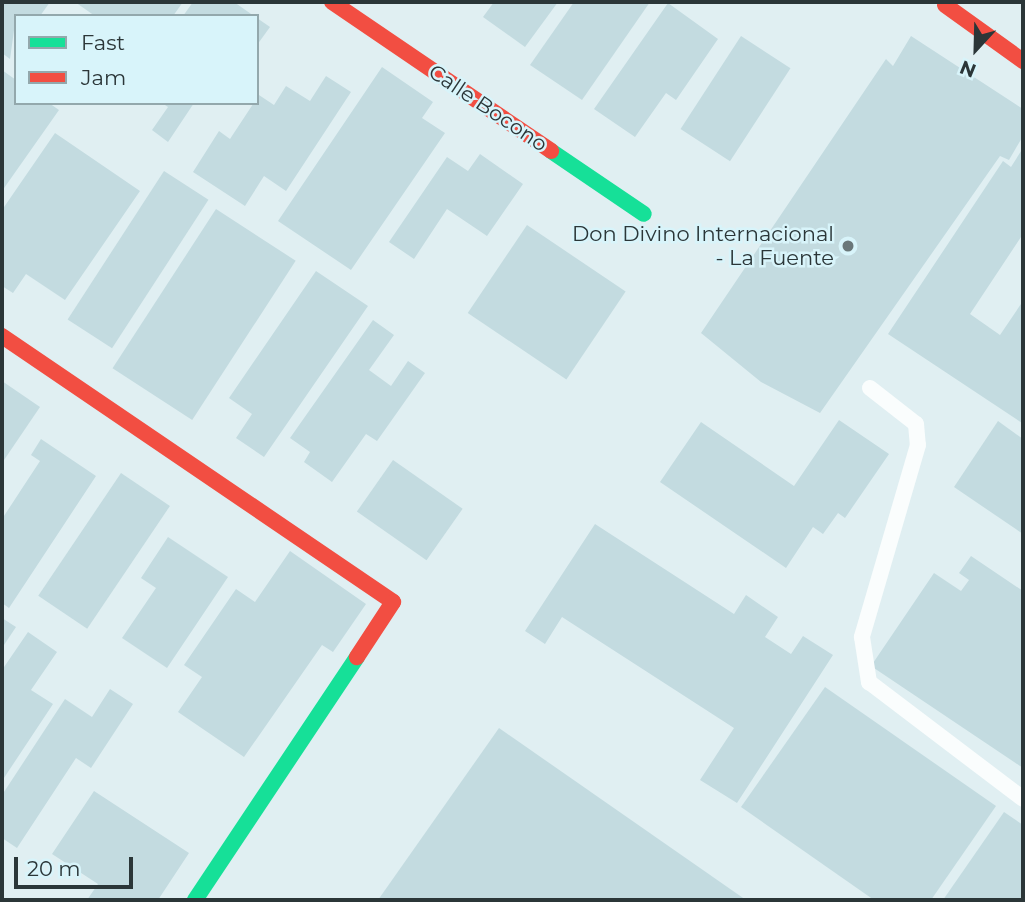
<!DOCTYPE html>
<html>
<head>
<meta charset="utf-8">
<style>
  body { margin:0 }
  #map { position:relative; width:1025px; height:902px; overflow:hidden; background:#e0eff2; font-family:Montserrat,sans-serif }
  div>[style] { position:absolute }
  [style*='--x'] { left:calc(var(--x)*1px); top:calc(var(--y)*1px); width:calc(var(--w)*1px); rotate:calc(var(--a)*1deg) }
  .building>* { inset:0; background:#c3dbe0; transform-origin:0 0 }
  .lane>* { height:16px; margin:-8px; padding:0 8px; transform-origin:8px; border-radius:8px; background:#fafdfd }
  .fast>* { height:16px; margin:-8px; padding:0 8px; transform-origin:8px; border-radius:8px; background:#16e098 }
  .jam>* { height:16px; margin:-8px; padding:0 8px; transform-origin:8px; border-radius:8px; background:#f24e42 }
  .dots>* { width:19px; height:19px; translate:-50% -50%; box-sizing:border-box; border:4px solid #d8f4fa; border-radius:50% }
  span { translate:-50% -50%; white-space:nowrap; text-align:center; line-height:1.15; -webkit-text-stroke:5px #d8f4fa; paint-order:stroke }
  .street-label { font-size:21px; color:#2b3638 }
  .poi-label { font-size:21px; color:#2b3638 }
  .right { translate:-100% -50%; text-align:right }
  .frame { position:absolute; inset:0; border:4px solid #2b3638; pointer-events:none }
  .legend { position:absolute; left:14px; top:14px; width:245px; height:91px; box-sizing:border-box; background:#d8f4fa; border:2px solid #93a8ac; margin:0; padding:9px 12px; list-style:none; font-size:21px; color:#2b3638 }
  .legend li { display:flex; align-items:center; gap:14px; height:35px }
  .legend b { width:35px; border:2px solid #93a8ac }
  .north { position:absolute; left:941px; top:14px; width:70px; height:70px; -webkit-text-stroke:5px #d8f4fa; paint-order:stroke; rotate:202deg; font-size:19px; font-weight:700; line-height:28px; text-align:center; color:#2b3638 }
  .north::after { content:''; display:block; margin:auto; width:24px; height:32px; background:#2b3638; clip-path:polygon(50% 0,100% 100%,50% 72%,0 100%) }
  .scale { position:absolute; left:14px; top:857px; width:119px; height:32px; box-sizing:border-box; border:4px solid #2b3638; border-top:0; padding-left:9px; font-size:21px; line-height:24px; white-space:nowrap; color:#2b3638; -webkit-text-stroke:5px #d8f4fa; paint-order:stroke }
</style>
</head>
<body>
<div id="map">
  <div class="building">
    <i style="clip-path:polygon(2px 2px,50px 2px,40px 16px,16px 16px,10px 59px,2px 53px)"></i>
    <i style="clip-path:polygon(75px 2px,183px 2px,173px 16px,95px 16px)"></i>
    <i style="clip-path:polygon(193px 2px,234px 2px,254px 16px,183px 16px)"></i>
    <i style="clip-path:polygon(494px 2px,558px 2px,525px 47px,483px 17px)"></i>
    <i style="clip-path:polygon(574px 2px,650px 2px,582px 100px,530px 65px)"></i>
    <i style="clip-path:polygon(668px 3px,718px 39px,676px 100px,666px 93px,635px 137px,594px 109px)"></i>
    <i style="clip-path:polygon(257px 18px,270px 27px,257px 45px)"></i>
    <i style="left:741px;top:36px;width:59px;height:111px;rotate:33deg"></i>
    <i style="clip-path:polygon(911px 36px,1023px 109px,1023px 136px,1009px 160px,1000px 156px,820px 413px,761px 382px,701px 333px,886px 59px,893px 66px)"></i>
    <i style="clip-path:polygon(382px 67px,433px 102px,422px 118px,445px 133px,351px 270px,278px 221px)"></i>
    <i style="clip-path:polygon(2px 70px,16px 80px,16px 103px,49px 103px,59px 110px,2px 191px)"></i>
    <i style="clip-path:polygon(326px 76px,351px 92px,286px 191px,264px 176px,245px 206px,193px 172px,219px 131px,230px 139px,259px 95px,274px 105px,286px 86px,310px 101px)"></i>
    <i style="clip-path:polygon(162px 103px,194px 103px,168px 142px,152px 130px,168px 107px)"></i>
    <i style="clip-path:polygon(55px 133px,140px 191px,65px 300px,26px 274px,13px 293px,2px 286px,2px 210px)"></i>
    <i style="clip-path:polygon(1023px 148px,1023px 234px,970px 314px,1000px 335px,1023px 301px,1022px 423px,888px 334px,1003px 161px,1011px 167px)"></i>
    <i style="clip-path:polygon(480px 154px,523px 184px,487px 236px,447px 209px,414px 259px,389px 242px,447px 157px,468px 171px)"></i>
    <i style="left:164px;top:171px;width:53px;height:177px;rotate:33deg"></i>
    <i style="left:216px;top:209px;width:95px;height:190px;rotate:33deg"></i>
    <i style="left:527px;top:225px;width:119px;height:106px;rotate:34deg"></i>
    <i style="clip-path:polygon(316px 271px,368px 306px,264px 457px,236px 438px,252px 414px,229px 398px)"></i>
    <i style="clip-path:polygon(373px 320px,394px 335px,369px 370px,391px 386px,408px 361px,425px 373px,377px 441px,366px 434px,332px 482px,304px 462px,310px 452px,290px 438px)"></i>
    <i style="clip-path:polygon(2px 381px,40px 407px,2px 463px)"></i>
    <i style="clip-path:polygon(839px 420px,889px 454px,845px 518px,838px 513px,823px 534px,813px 527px,786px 568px,660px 482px,701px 422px,794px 486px)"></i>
    <i style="clip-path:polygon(998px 421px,1023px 439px,1023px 534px,954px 487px)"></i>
    <i style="clip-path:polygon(41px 439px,96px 476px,9px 608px,2px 603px,2px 519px,40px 461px,31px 455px)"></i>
    <i style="left:393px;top:460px;width:85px;height:63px;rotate:35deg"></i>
    <i style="left:121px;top:473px;width:59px;height:148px;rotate:34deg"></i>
    <i style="clip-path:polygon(595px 524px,734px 614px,746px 595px,778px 617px,765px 637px,791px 654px,803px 636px,833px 655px,737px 803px,700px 780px,734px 728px,562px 617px,545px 644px,525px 631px)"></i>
    <i style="clip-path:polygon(168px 537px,228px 577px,167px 668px,122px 638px,156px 588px,141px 578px)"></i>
    <i style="clip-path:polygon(290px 551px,366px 604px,333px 652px,322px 645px,244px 757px,178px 712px,202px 677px,184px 665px,236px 589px,255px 602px)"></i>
    <i style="clip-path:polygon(971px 556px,1023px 591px,1023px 768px,871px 666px,934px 573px,961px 591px,969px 580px,959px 573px)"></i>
    <i style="clip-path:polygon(2px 618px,16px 627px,2px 648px)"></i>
    <i style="clip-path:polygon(28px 632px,57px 652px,31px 690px,53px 704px,2px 781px,2px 670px)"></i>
    <i style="clip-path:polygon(825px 687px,996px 806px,931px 900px,874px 900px,741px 807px)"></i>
    <i style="clip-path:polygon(110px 689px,133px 704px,91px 768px,76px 758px,17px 848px,2px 838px,2px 795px,65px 699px,92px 717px)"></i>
    <i style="clip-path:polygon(499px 728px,746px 900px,378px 900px)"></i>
    <i style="clip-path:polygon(94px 791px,189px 853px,158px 900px,87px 900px,98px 884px,52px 854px)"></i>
    <i style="clip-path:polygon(1004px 812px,1023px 825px,1023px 900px,943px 900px)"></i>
  </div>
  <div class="lane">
    <i style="--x:870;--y:388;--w:58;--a:38"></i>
    <i style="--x:916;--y:424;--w:21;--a:85"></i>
    <i style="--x:918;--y:445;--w:200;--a:106.3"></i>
    <i style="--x:862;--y:637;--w:46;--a:81.2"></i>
    <i style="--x:869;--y:682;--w:193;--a:37.2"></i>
  </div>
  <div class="fast">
    <i style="--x:551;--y:151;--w:112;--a:34.1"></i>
    <i style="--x:195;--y:900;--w:292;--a:-56.3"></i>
  </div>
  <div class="jam">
    <i style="--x:332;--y:2;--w:265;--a:34.2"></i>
    <i style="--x:945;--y:5;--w:96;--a:35.7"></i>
    <i style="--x:2;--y:336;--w:473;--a:34.2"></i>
    <i style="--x:393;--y:602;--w:66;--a:123.2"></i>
  </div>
  <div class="dots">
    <i style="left:848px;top:246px;background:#6a7779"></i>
  </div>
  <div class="street-label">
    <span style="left:488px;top:108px;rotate:34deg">Calle Bocono</span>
  </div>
  <div class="poi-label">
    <span class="right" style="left:834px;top:246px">Don Divino Internacional<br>- La Fuente</span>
  </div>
  <div class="frame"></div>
  <ul class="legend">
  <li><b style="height:9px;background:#16e098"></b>Fast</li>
  <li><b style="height:9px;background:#f24e42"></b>Jam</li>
  </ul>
  <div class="north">N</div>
  <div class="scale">20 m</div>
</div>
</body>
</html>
